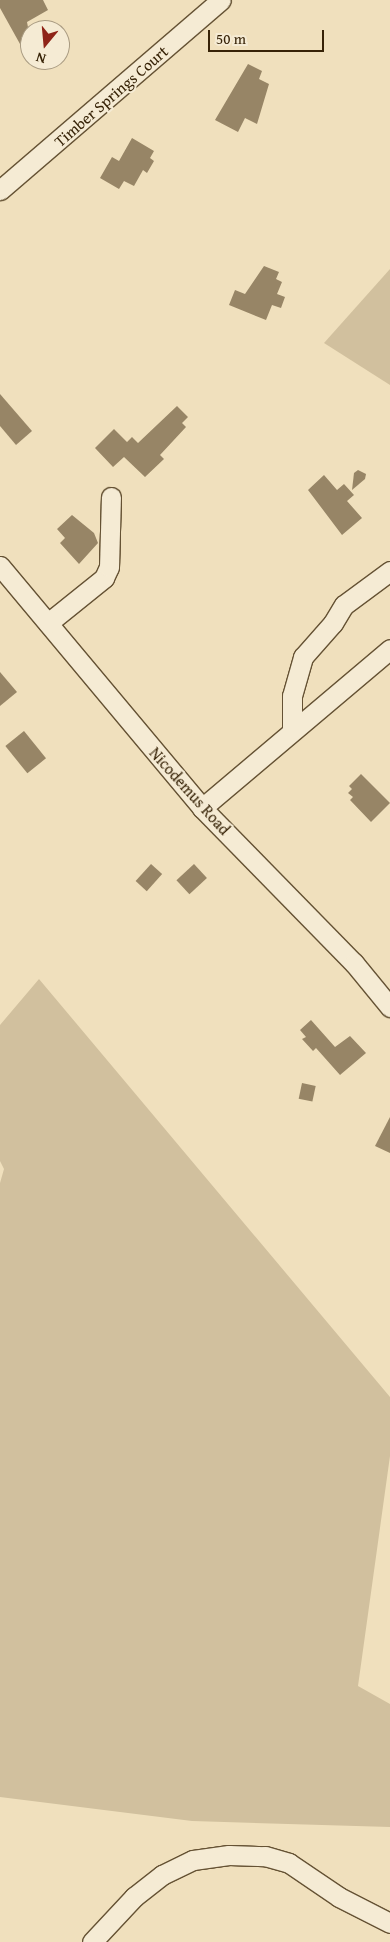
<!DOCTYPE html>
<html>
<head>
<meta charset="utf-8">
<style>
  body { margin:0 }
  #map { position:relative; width:390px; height:1942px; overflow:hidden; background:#f0e0bd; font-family:"Gentium Book Plus",serif }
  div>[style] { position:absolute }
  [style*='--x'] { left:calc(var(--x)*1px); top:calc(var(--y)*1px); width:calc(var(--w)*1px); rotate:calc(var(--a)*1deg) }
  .green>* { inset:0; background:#d1c09e }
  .building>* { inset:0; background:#978566; transform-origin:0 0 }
  .roads { filter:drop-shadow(1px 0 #655234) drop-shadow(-1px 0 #655234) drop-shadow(0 1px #655234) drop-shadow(0 -1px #655234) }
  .minor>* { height:19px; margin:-9.5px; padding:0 9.5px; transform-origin:9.5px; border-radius:9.5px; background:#f5ebd4 }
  span { translate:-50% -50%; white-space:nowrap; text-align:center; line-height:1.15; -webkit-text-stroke:4px #f5ebd4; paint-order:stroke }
  .street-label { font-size:16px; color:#372307 }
  .north { position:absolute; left:20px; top:20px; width:50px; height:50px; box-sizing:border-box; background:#f5ebd4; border:1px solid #a99b82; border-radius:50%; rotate:197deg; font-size:14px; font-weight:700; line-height:20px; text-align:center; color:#372307 }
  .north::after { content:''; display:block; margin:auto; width:18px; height:22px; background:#8f2418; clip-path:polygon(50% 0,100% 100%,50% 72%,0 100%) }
  .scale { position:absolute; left:208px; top:30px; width:116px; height:22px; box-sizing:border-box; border:2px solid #372307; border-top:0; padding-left:6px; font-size:15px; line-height:18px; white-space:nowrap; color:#372307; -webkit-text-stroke:4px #f5ebd4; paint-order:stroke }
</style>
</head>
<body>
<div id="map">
  <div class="green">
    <i style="clip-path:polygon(390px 269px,390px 385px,324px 343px)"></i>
    <i style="clip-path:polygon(39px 979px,390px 1397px,390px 1456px,358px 1686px,390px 1704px,390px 1827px,192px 1821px,0 1797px,0 1183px,4px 1169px,0 1161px,0 1025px)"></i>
  </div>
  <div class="building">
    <i style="clip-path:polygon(0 0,43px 0,48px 10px,27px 22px,30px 38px,20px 44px,0 8px)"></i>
    <i style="clip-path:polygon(248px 64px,262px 71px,259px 79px,269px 84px,257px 124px,245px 118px,238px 132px,215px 120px)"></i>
    <i style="clip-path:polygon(132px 138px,154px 151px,150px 158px,154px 161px,147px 173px,143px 170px,134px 186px,124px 181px,119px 189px,100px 178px,112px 157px,119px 161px)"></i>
    <i style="clip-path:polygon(264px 266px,279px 272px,276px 279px,282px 282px,277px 294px,285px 297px,281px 308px,272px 305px,266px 320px,229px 305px,235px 290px,245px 294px)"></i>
    <i style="clip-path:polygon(0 394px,32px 431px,16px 445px,0 426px)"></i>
    <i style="clip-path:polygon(177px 406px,188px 417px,182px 423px,186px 427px,160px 455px,164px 459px,145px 477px,124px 457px,113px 467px,95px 448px,114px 429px,127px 442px,132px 437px,138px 443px)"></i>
    <i style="clip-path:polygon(358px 470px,366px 474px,365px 479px,352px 490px,354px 473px)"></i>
    <i style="clip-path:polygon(324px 475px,337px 490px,344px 484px,354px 495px,347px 501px,362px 518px,342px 535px,308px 490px)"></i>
    <i style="clip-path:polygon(72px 515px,94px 533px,98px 543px,79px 564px,60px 543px,65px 538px,57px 529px)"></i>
    <i style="clip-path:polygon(0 672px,17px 692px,0 706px)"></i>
    <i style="left:24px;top:731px;width:35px;height:24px;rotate:51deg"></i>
    <i style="clip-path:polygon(361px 774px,390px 803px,371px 822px,350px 800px,353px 797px,348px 793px,352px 789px,349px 786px)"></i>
    <i style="left:151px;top:864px;width:15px;height:23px;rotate:42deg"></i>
    <i style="left:194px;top:864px;width:19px;height:24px;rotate:47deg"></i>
    <i style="clip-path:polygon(311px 1020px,335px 1047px,350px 1036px,366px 1053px,340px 1075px,316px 1048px,313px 1051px,302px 1039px,306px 1037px,300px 1030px)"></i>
    <i style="left:302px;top:1083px;width:14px;height:16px;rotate:12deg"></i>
    <i style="clip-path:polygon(390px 1117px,390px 1153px,375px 1146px)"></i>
  </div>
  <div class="roads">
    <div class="minor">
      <i style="--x:0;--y:190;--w:291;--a:-40.7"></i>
      <i style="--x:0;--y:566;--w:315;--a:50.1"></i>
      <i style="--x:202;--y:808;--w:217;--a:45.6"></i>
      <i style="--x:354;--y:963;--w:57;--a:50.7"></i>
      <i style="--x:48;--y:623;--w:72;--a:-38.8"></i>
      <i style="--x:104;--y:578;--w:12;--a:-66"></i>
      <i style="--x:109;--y:567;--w:70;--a:-88.4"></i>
      <i style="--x:292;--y:729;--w:33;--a:-90"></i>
      <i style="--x:292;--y:696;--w:41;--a:-74.2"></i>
      <i style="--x:303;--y:657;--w:45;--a:-48.6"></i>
      <i style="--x:333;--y:623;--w:21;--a:-59"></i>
      <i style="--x:344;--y:605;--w:57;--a:-36.5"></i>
      <i style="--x:202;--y:808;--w:246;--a:-40.2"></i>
      <i style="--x:92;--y:1942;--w:62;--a:-47"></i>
      <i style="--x:134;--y:1897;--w:36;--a:-38"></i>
      <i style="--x:162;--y:1875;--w:34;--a:-26"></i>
      <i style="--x:193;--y:1860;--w:36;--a:-8"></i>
      <i style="--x:229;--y:1855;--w:36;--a:2"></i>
      <i style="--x:265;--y:1856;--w:25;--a:16"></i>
      <i style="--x:289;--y:1863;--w:60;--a:34.2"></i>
      <i style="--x:339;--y:1897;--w:57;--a:27"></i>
    </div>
  </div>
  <div class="street-label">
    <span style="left:111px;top:96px;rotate:-41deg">Timber Springs Court</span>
    <span style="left:190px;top:791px;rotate:48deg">Nicodemus Road</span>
  </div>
  <div class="north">N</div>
  <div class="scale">50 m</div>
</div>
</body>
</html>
